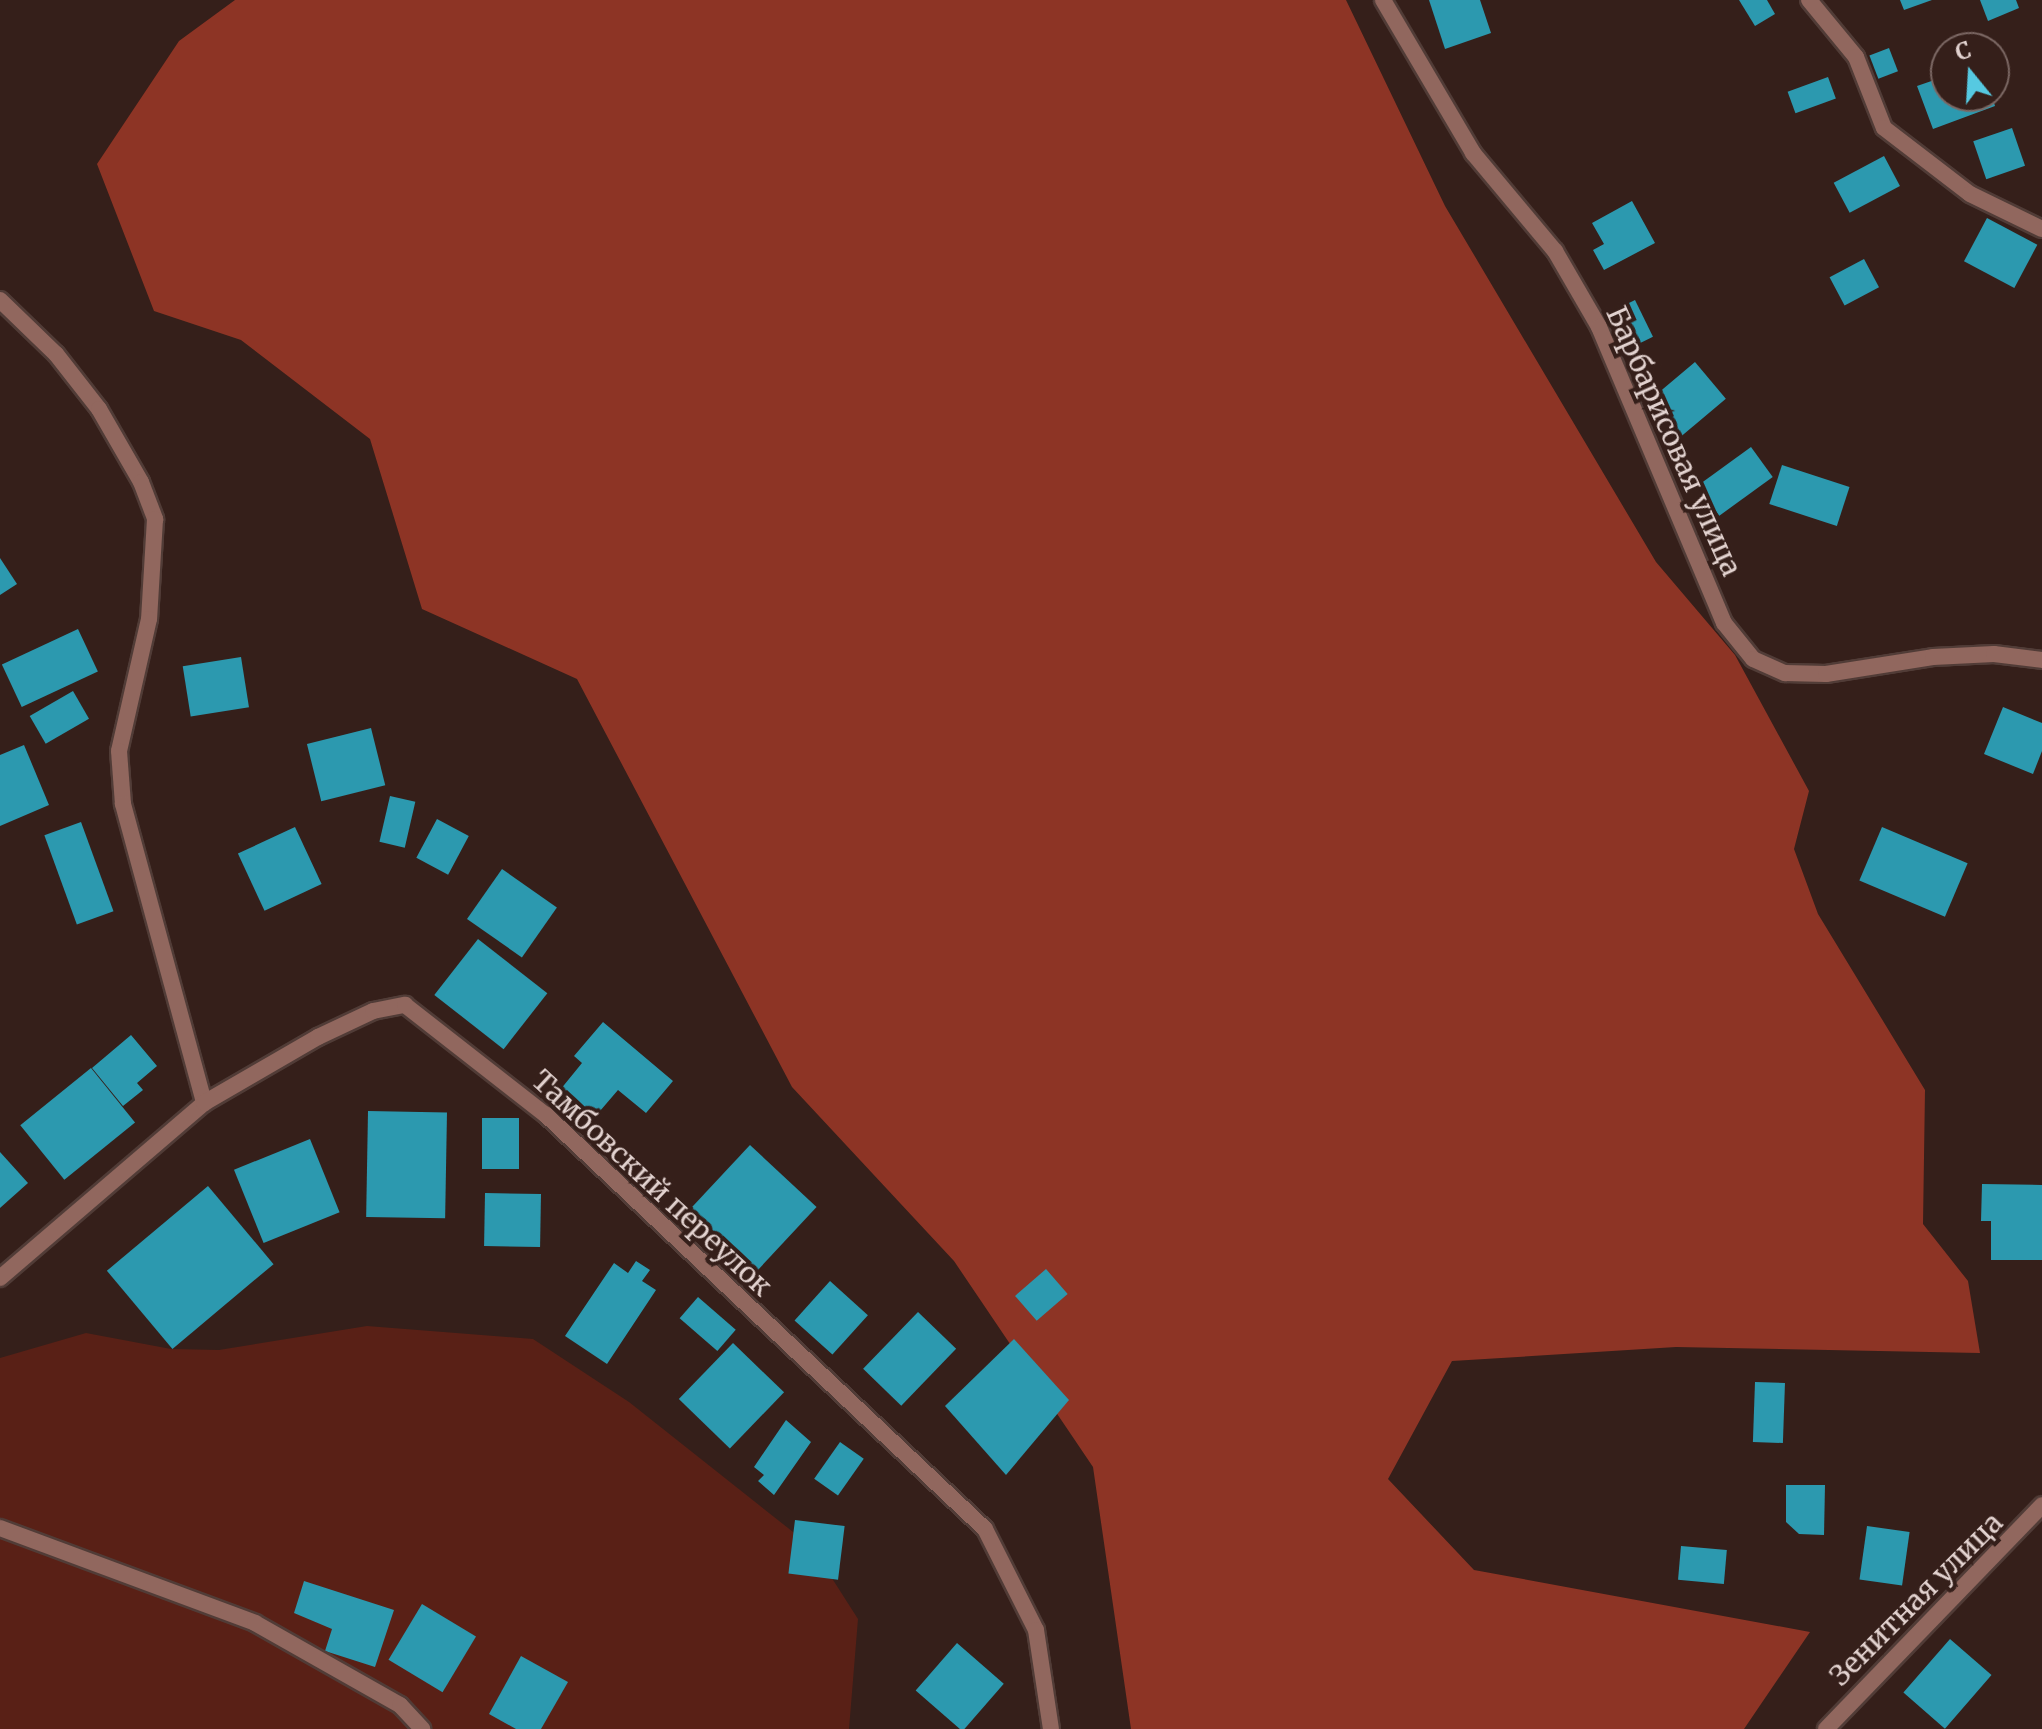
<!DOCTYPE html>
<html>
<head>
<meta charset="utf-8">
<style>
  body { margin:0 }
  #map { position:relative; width:2042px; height:1729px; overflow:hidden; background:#351f1a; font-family:Merriweather,serif }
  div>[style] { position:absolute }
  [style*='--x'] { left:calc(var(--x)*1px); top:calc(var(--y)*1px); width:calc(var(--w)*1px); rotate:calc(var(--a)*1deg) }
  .green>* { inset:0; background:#592016 }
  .forest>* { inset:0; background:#8d3425 }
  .building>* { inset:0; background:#2c99af; transform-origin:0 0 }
  .roads { filter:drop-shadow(2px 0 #513c37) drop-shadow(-2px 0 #513c37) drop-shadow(0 2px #513c37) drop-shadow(0 -2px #513c37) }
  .service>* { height:16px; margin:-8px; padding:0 8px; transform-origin:8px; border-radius:8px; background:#91675e }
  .minor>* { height:16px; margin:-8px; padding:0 8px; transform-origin:8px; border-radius:8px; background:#91675e }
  span { translate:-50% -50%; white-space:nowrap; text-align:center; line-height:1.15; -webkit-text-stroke:8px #351f1a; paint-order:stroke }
  .street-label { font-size:28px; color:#e3d3d0 }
  .north { position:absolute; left:1930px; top:32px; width:80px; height:80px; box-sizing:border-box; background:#351f1a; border:2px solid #7b6763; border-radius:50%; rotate:342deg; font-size:22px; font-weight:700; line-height:32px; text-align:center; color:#e3d3d0 }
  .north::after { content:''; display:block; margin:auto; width:28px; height:36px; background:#56c9e1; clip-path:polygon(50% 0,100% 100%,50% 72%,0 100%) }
</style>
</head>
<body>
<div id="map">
  <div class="green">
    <i style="clip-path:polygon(367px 1326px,533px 1339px,629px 1402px,812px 1547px,858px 1619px,849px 1729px,0 1729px,0 1358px,86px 1333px,171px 1349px,219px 1350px)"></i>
  </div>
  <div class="forest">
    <i style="clip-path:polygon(235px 0,1346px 0,1445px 206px,1656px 562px,1735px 655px,1809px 791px,1794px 849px,1818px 914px,1925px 1090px,1923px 1224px,1968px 1281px,1980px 1353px,1676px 1347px,1452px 1361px,1388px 1479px,1474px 1570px,1810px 1632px,1744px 1729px,1131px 1729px,1093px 1467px,954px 1261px,792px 1087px,577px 679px,422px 609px,370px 439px,241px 340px,154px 311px,97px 164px,179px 41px)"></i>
  </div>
  <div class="building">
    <i style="clip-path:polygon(1429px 0,1480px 0,1491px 33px,1445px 49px)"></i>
    <i style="clip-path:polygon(1739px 0,1767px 0,1775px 14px,1755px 26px)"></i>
    <i style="clip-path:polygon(1900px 0,1932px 0,1904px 10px)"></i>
    <i style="clip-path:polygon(1980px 0,2016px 0,2019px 8px,1988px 21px)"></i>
    <i style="left:1889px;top:48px;width:25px;height:21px;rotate:69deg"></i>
    <i style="clip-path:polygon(1946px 76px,1946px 96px,1992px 96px,1995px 106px,1933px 129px,1917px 86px)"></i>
    <i style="left:1828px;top:77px;width:23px;height:43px;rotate:70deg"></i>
    <i style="left:2012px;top:128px;width:40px;height:41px;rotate:71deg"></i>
    <i style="left:1884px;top:156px;width:34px;height:57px;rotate:62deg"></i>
    <i style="clip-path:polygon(1632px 201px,1655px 243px,1604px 270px,1593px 250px,1604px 244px,1592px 223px)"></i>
    <i style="left:1987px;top:218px;width:57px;height:49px;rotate:28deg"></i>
    <i style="left:1864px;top:259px;width:32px;height:39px;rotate:62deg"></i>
    <i style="left:1635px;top:300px;width:41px;height:22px;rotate:64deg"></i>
    <i style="left:1695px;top:362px;width:48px;height:57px;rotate:50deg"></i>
    <i style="left:1751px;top:447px;width:37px;height:66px;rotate:54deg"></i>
    <i style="left:1782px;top:465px;width:71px;height:41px;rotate:18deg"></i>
    <i style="clip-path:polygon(0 558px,17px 584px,0 595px)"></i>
    <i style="left:78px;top:629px;width:47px;height:84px;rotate:65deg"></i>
    <i style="left:241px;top:657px;width:51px;height:59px;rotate:81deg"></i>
    <i style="left:73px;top:691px;width:32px;height:50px;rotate:60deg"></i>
    <i style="clip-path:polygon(2003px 707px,2042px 723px,2042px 751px,2033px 774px,1984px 754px)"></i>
    <i style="left:371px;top:728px;width:59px;height:66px;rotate:76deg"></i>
    <i style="clip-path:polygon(24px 745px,49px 805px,0 826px,0 755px)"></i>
    <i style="left:390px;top:796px;width:26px;height:47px;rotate:13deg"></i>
    <i style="left:437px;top:819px;width:36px;height:44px;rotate:28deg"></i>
    <i style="left:81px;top:822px;width:95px;height:39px;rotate:70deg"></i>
    <i style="left:295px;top:827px;width:63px;height:63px;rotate:65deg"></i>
    <i style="left:1882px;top:827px;width:93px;height:58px;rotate:23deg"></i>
    <i style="left:502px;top:869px;width:67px;height:61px;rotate:35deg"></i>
    <i style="left:478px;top:939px;width:88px;height:71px;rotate:38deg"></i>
    <i style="clip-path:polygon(603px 1022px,673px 1081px,646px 1113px,618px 1090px,594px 1118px,560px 1090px,582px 1063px,574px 1056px)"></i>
    <i style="clip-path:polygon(131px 1035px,157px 1066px,137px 1083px,143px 1090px,123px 1106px,92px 1068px)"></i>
    <i style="left:91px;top:1068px;width:70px;height:91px;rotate:51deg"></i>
    <i style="left:368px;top:1111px;width:79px;height:106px;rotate:1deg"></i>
    <i style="left:482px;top:1118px;width:37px;height:51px"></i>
    <i style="left:310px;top:1139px;width:79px;height:82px;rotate:68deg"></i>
    <i style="left:750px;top:1145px;width:91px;height:88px;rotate:43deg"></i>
    <i style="clip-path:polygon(0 1152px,28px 1183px,0 1208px)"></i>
    <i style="clip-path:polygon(1982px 1184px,2042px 1185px,2042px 1260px,1991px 1260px,1991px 1221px,1981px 1221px)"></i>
    <i style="left:208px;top:1186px;width:102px;height:132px;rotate:50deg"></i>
    <i style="left:485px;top:1193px;width:56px;height:53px;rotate:1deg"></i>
    <i style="clip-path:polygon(636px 1261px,650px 1270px,642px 1281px,656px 1290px,607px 1364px,565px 1336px,614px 1263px,628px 1273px)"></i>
    <i style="left:1046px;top:1269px;width:33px;height:41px;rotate:49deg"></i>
    <i style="left:830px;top:1281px;width:51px;height:53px;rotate:42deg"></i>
    <i style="left:698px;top:1297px;width:50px;height:28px;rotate:41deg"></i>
    <i style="left:918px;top:1312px;width:53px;height:79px;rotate:44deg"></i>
    <i style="clip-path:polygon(1014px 1339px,1069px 1400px,1006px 1475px,945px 1406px)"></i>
    <i style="left:733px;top:1343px;width:71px;height:78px;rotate:44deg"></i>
    <i style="left:1755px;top:1382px;width:30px;height:60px;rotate:2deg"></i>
    <i style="clip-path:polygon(786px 1420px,811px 1442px,774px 1495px,758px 1481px,764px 1475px,754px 1467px)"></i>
    <i style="left:840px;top:1442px;width:29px;height:45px;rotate:35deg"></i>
    <i style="clip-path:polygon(1786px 1485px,1825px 1485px,1824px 1535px,1799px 1534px,1786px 1522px)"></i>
    <i style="left:795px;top:1520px;width:50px;height:54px;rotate:7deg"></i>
    <i style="left:1867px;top:1526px;width:43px;height:54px;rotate:8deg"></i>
    <i style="left:1681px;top:1546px;width:46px;height:34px;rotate:5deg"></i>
    <i style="clip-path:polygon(304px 1581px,394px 1610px,375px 1667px,325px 1651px,332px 1629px,294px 1613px)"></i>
    <i style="left:422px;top:1604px;width:63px;height:65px;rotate:31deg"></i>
    <i style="left:1950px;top:1639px;width:55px;height:71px;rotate:41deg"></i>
    <i style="left:957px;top:1643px;width:62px;height:63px;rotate:41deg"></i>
    <i style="clip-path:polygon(521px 1656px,568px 1682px,541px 1729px,516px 1729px,489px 1714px)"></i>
  </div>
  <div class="roads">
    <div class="service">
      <i style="--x:985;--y:1529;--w:113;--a:63.2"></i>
      <i style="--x:1036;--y:1630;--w:100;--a:81.4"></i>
    </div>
    <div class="minor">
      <i style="--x:1383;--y:0;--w:178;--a:59.5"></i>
      <i style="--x:1473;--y:153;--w:128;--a:50.1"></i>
      <i style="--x:1555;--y:251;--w:88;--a:59.9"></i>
      <i style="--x:1599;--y:327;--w:321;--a:67.1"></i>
      <i style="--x:1724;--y:623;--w:46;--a:51.1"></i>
      <i style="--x:1753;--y:659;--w:35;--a:24"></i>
      <i style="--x:1785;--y:673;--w:41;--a:1.4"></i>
      <i style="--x:1826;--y:674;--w:108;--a:-9"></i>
      <i style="--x:1933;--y:657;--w:61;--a:-2.8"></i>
      <i style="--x:1994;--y:654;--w:48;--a:7.1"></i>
      <i style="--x:1809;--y:0;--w:74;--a:50.5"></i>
      <i style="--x:1856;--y:57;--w:76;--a:68.5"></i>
      <i style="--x:1884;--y:128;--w:108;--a:37.5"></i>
      <i style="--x:1970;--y:194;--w:80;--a:25.9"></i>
      <i style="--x:0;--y:300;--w:78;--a:44"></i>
      <i style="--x:56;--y:354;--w:70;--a:52"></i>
      <i style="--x:99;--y:409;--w:84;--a:60.1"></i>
      <i style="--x:141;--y:482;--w:40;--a:69"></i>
      <i style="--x:155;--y:519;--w:100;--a:93.4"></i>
      <i style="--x:149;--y:619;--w:135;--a:102.8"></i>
      <i style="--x:119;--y:751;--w:53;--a:85.7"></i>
      <i style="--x:123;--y:804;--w:310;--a:74.8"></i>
      <i style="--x:0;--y:1278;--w:269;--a:-40.6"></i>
      <i style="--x:204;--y:1103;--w:132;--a:-30.1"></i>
      <i style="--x:318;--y:1037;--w:61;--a:-25.3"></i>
      <i style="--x:373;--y:1011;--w:33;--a:-11"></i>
      <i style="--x:405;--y:1005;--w:179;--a:38"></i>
      <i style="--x:546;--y:1115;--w:603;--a:43.32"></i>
      <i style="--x:0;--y:1528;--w:272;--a:20.4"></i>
      <i style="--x:255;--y:1623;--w:167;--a:29.5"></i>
      <i style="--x:400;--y:1705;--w:33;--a:47"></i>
      <i style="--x:1826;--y:1729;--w:311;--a:-46"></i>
    </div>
  </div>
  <div class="street-label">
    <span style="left:1674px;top:441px;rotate:66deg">Барбарисовая улица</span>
    <span style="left:652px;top:1183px;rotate:43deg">Тамбовский переулок</span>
    <span style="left:1916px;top:1599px;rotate:-45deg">Зенитная улица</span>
  </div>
  <div class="north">С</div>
</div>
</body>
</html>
